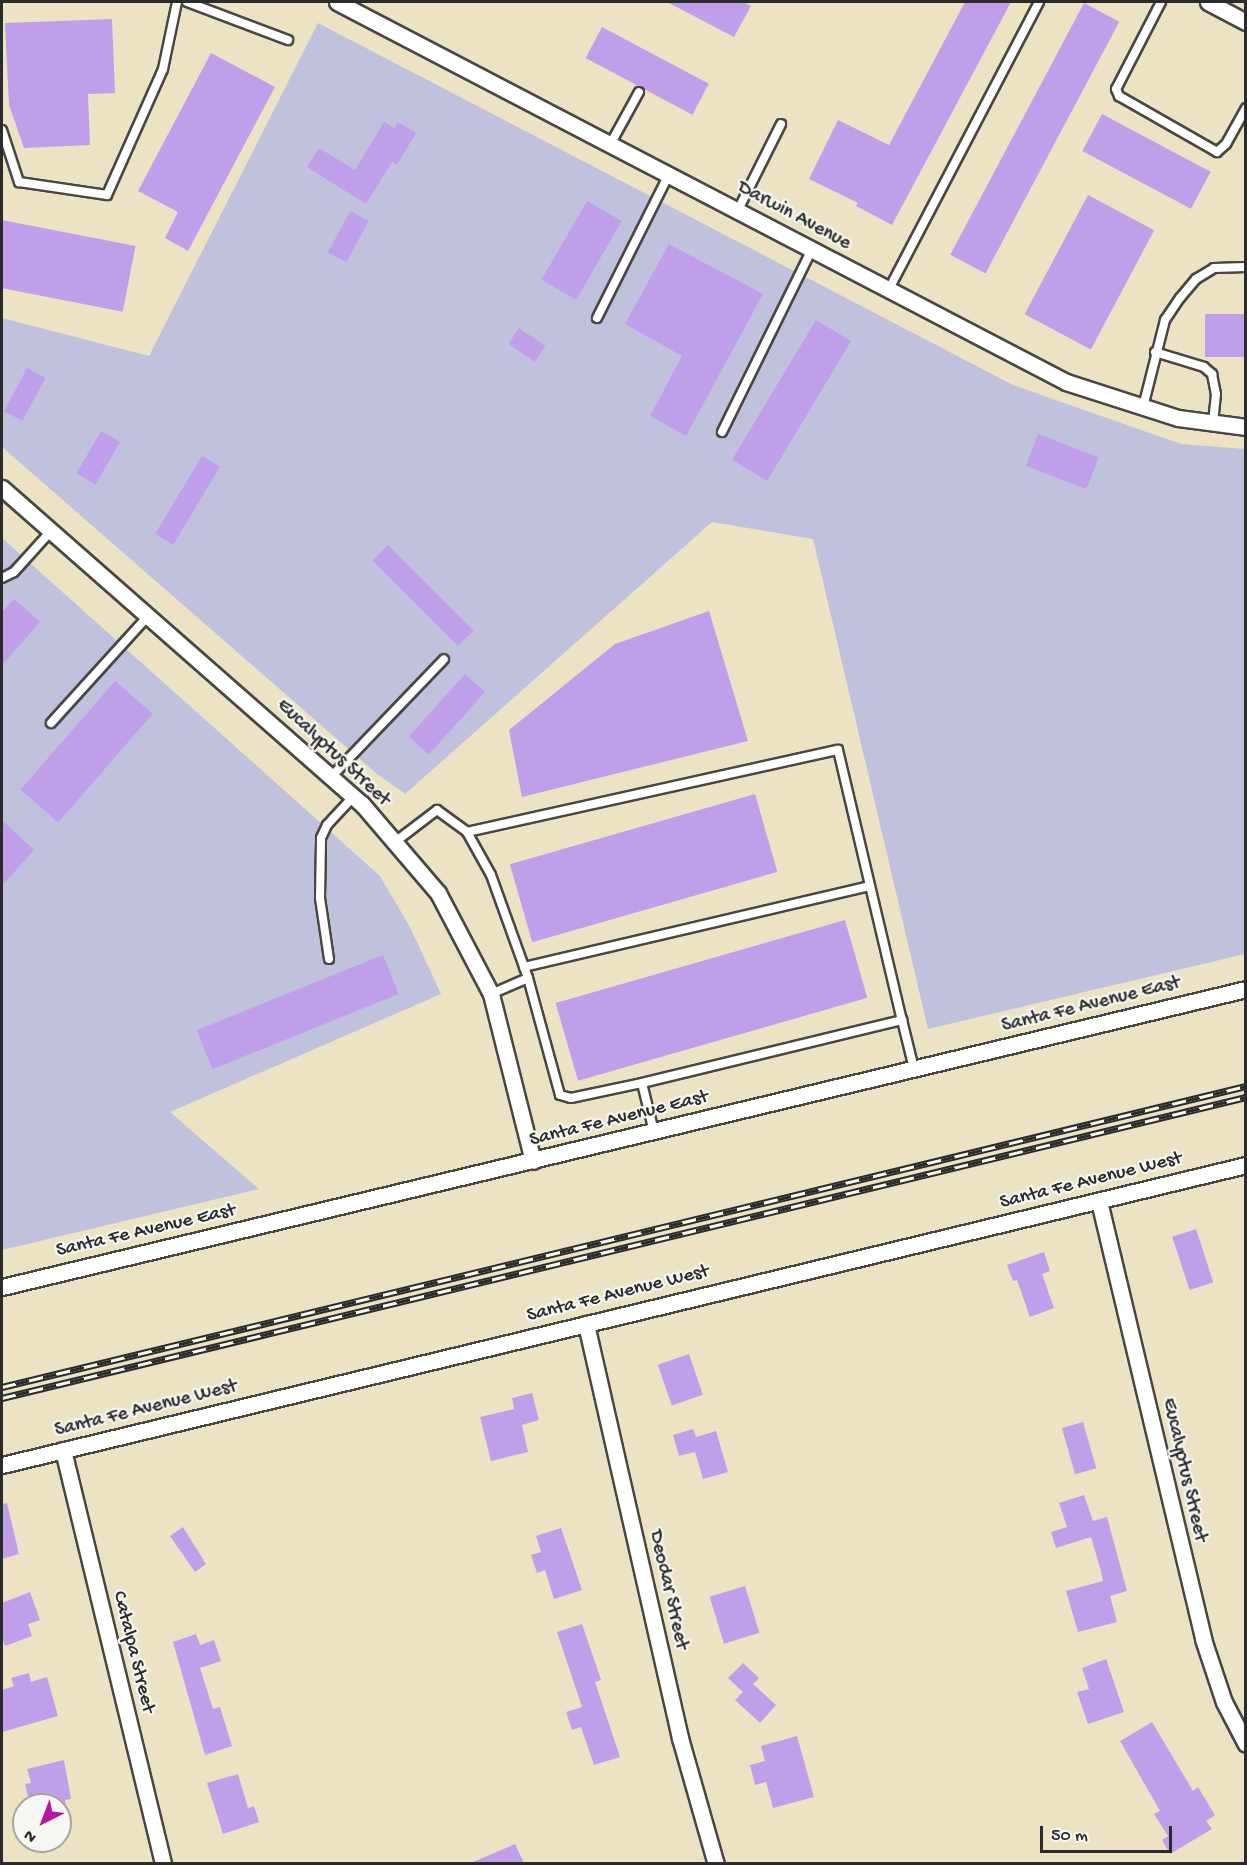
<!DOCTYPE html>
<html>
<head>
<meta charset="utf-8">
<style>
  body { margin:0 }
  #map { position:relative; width:1247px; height:1865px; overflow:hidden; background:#ece3c4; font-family:"Gochi Hand",sans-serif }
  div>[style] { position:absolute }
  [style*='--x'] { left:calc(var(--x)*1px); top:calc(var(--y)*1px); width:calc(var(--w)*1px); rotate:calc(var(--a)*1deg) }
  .industrial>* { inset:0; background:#c0c2dd }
  .building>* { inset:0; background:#c09fea; transform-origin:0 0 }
  .roads { filter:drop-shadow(2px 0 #484742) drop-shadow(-2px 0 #484742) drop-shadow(0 2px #484742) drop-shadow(0 -2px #484742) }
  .service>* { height:8px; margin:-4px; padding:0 4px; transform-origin:4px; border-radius:4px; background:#fff }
  .minor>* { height:15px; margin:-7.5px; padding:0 7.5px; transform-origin:7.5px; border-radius:7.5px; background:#fff }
  .rail>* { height:7px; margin-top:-3.5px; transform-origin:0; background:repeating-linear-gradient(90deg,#f6f6f2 0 14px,#2b2b2b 0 28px); box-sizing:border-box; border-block:2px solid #2b2b2b }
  span { translate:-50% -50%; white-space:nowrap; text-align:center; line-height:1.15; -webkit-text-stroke:4.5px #f6f6f2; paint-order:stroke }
  .street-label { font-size:20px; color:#2b2b2b }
  .frame { position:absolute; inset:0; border:3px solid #2b2b2b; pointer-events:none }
  .north { position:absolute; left:12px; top:1793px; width:60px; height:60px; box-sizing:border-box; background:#f6f6f2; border:2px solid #a5a5a2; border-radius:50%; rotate:222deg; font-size:16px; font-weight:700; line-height:24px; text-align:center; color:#2b2b2b }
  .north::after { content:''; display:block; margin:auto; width:21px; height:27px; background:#b5179e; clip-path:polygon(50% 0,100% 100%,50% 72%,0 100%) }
  .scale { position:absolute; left:1040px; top:1826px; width:132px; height:27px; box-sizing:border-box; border:3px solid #2b2b2b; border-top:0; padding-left:8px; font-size:18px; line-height:21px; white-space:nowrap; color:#2b2b2b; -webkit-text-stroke:4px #f6f6f2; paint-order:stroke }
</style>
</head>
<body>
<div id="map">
  <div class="industrial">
    <i style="clip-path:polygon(318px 23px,1013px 385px,1181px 444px,1245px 449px,1245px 954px,928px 1029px,813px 539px,712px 522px,405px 794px,377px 774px,2px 447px,2px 318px,149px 356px)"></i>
    <i style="clip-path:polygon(2px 538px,380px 876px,410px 927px,441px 994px,170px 1112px,259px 1189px,2px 1250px)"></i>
  </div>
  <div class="building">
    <i style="clip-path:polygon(667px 2px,743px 2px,751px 6px,734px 37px)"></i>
    <i style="clip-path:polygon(965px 2px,1011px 2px,892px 225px,856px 206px,858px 203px,809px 179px,838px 120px,889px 145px)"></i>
    <i style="left:1084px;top:3px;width:40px;height:285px;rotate:28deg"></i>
    <i style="clip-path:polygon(112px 19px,115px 93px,88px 94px,90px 145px,24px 148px,9px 105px,5px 23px)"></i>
    <i style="left:602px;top:27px;width:121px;height:35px;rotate:28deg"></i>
    <i style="clip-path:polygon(211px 53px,275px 87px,188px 251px,165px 238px,178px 212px,138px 191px)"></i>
    <i style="left:1102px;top:114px;width:123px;height:42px;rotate:28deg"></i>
    <i style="clip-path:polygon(384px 122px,394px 128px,398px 122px,416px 133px,397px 165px,392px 162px,366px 204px,307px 167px,319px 148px,355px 170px)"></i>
    <i style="left:1088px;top:195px;width:75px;height:135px;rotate:28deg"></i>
    <i style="left:587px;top:201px;width:40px;height:91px;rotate:30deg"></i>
    <i style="left:350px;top:211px;width:21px;height:47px;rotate:28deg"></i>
    <i style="left:2px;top:220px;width:136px;height:67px;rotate:11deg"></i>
    <i style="clip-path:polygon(669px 244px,763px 294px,686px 436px,650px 416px,682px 356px,625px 324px)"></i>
    <i style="left:1245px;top:314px;width:43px;height:40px;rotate:90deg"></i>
    <i style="left:816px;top:320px;width:41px;height:163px;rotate:31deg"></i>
    <i style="left:519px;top:328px;width:32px;height:19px;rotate:34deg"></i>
    <i style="left:27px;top:368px;width:21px;height:49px;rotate:28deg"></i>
    <i style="left:101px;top:431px;width:22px;height:49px;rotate:30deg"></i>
    <i style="left:1038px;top:434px;width:65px;height:34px;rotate:21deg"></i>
    <i style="left:202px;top:456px;width:21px;height:91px;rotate:31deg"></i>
    <i style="left:388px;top:545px;width:121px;height:22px;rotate:45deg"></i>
    <i style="clip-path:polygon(14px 599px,40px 622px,2px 665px,2px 612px)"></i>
    <i style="clip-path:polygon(709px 611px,748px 741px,522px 797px,509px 730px,615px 644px)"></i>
    <i style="left:465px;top:674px;width:27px;height:84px;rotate:42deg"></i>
    <i style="left:115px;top:681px;width:50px;height:144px;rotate:41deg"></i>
    <i style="left:755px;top:794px;width:81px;height:255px;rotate:74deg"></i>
    <i style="clip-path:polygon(2px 820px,34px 850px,2px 886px)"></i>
    <i style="left:845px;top:920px;width:81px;height:301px;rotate:74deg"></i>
    <i style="left:383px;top:955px;width:42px;height:201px;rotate:68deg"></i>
    <i style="left:1196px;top:1229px;width:56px;height:25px;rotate:72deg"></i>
    <i style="clip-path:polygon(1044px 1252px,1050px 1271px,1042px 1274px,1054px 1308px,1030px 1317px,1017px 1280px,1013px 1281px,1007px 1265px)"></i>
    <i style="left:689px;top:1354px;width:43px;height:33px;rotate:71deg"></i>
    <i style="clip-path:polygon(532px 1393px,539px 1420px,522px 1425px,528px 1452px,491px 1461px,480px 1417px,514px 1409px,512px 1398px)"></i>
    <i style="left:1083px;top:1422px;width:48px;height:22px;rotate:74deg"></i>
    <i style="clip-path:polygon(693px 1429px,696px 1437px,716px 1431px,728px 1472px,703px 1479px,695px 1452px,679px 1456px,673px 1435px)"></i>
    <i style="clip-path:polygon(1084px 1495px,1093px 1521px,1107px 1517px,1127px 1591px,1110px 1596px,1117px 1622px,1078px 1632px,1066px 1591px,1103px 1581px,1101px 1571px,1091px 1537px,1056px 1548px,1051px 1532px,1067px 1527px,1059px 1503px)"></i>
    <i style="clip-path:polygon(7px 1503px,19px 1554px,2px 1559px,2px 1504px)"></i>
    <i style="clip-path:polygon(183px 1527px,206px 1564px,195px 1572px,170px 1536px)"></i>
    <i style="clip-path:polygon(561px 1528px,582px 1590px,554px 1599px,545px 1570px,537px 1573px,531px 1555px,541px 1552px,536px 1536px)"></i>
    <i style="left:745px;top:1586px;width:49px;height:37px;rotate:73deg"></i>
    <i style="clip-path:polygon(30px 1592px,40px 1620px,28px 1624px,32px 1636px,5px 1646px,2px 1637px,2px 1603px)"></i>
    <i style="clip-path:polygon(582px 1624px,601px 1680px,595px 1682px,620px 1757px,594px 1765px,581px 1727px,572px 1730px,566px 1712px,582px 1707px,557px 1632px)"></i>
    <i style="clip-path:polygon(196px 1634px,200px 1645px,214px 1640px,221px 1661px,200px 1668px,213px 1709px,220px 1707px,232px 1746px,205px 1755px,173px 1642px)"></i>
    <i style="clip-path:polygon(1106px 1659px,1124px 1712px,1088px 1724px,1077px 1692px,1089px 1689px,1082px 1668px)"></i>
    <i style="clip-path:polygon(743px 1663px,759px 1678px,753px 1684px,776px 1705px,760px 1723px,735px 1700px,743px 1692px,728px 1678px)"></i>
    <i style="clip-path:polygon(29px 1673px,31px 1682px,47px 1677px,58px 1716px,2px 1732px,2px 1690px,14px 1686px,11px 1678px)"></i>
    <i style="clip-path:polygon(1152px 1722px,1193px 1791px,1198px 1787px,1215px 1815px,1206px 1821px,1212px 1829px,1170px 1854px,1162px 1840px,1168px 1836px,1154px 1814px,1160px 1811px,1120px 1741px)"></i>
    <i style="clip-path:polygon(797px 1736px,814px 1797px,773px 1808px,766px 1782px,755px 1785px,750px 1765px,765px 1761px,761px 1746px)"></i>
    <i style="clip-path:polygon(64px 1760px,71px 1799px,65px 1800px,66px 1805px,30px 1805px,25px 1784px,31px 1783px,27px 1769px)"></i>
    <i style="clip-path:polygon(238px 1774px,248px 1808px,254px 1806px,259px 1822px,223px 1834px,207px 1783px)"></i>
    <i style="clip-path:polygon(515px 1844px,524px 1863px,471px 1863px)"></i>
  </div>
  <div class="roads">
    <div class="service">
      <i style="--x:187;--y:2;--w:108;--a:20.6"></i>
      <i style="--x:1161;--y:2;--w:98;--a:117.3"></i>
      <i style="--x:1116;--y:89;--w:8;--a:67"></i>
      <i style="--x:1119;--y:96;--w:113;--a:29.7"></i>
      <i style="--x:1217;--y:152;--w:12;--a:-42"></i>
      <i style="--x:1226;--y:144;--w:41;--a:-60.9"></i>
      <i style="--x:2;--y:130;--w:55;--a:71.9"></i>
      <i style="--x:19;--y:182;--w:89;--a:8.4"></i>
      <i style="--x:107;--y:195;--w:138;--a:-66"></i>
      <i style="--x:163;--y:69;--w:68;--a:-78.2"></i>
      <i style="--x:611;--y:143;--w:58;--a:-61.2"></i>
      <i style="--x:738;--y:210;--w:96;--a:-63.4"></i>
      <i style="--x:889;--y:289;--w:324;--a:-62.4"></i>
      <i style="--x:597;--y:318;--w:161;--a:-63.4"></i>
      <i style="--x:1155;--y:352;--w:51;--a:17"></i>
      <i style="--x:1204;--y:367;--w:11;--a:41"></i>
      <i style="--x:1212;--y:374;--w:20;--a:79"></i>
      <i style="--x:1216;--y:394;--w:29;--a:96"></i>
      <i style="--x:1143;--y:407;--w:90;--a:-75.8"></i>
      <i style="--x:1165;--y:320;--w:27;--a:-56"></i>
      <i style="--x:1180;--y:298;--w:25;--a:-50"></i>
      <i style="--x:1196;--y:279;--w:21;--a:-31"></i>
      <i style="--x:1214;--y:268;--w:32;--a:-2"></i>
      <i style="--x:722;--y:432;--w:204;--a:-63.8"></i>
      <i style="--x:2;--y:578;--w:13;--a:-27"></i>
      <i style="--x:14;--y:572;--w:55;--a:-47.9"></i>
      <i style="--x:51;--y:723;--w:144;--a:-47.8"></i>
      <i style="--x:331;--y:777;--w:163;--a:-46.2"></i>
      <i style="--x:467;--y:832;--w:380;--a:-12.5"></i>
      <i style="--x:838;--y:750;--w:277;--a:76.7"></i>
      <i style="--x:395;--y:842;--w:53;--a:-37.3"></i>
      <i style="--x:437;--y:810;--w:37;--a:36"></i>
      <i style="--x:467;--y:832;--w:49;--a:60.8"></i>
      <i style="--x:491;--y:875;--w:109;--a:70.2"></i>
      <i style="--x:528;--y:978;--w:40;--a:156.6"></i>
      <i style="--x:329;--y:959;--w:62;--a:-98.4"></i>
      <i style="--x:320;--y:898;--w:60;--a:-89"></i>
      <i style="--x:321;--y:838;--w:14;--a:-65"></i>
      <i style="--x:327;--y:825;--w:40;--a:-47"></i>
      <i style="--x:524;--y:967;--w:355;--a:-13.2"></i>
      <i style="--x:528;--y:978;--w:121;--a:74.7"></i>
      <i style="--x:560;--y:1095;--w:11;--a:15"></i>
      <i style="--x:571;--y:1098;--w:73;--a:-11.9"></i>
      <i style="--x:654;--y:1132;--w:50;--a:-103.8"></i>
      <i style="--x:642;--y:1083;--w:268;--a:-13.6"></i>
      <i style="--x:902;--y:1020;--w:50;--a:76.2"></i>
    </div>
    <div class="minor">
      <i style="--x:337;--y:2;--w:822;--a:27.53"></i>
      <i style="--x:1066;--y:382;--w:118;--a:17.8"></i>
      <i style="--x:1178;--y:418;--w:69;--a:7.5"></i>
      <i style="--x:1208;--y:2;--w:43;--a:27.8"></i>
      <i style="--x:2;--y:488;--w:479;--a:41.3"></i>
      <i style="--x:362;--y:804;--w:117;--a:49.5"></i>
      <i style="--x:438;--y:893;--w:114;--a:62.3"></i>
      <i style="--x:491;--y:994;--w:172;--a:75.9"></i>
      <i style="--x:1099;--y:1201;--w:450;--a:76.6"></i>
      <i style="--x:1203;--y:1639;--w:66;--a:71.6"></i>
      <i style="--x:1224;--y:1702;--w:47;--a:62.4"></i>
      <i style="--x:2;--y:1287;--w:1279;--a:-13.47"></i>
      <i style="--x:586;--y:1324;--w:425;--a:77.2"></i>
      <i style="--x:680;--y:1738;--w:131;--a:74.1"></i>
      <i style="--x:63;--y:1450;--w:426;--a:76.4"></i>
      <i style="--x:2;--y:1465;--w:1280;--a:-13.56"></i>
    </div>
  </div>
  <div class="rail">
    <i style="--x:2;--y:1387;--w:1280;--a:-13.6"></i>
    <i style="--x:2;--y:1398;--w:1280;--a:-13.6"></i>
  </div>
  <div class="street-label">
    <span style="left:794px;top:216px;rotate:28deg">Darwin Avenue</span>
    <span style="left:333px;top:753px;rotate:43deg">Eucalyptus Street</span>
    <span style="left:1091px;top:1005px;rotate:-14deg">Santa Fe Avenue East</span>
    <span style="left:619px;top:1119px;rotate:-14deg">Santa Fe Avenue East</span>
    <span style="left:1091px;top:1181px;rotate:-14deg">Santa Fe Avenue West</span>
    <span style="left:146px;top:1231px;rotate:-13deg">Santa Fe Avenue East</span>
    <span style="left:618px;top:1294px;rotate:-14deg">Santa Fe Avenue West</span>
    <span style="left:146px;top:1409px;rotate:-14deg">Santa Fe Avenue West</span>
    <span style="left:1184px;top:1470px;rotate:77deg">Eucalyptus Street</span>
    <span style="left:668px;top:1590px;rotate:77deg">Deodar Street</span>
    <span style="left:133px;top:1652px;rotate:76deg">Catalpa Street</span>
  </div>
  <div class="frame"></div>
  <div class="north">N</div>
  <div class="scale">50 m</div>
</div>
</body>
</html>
